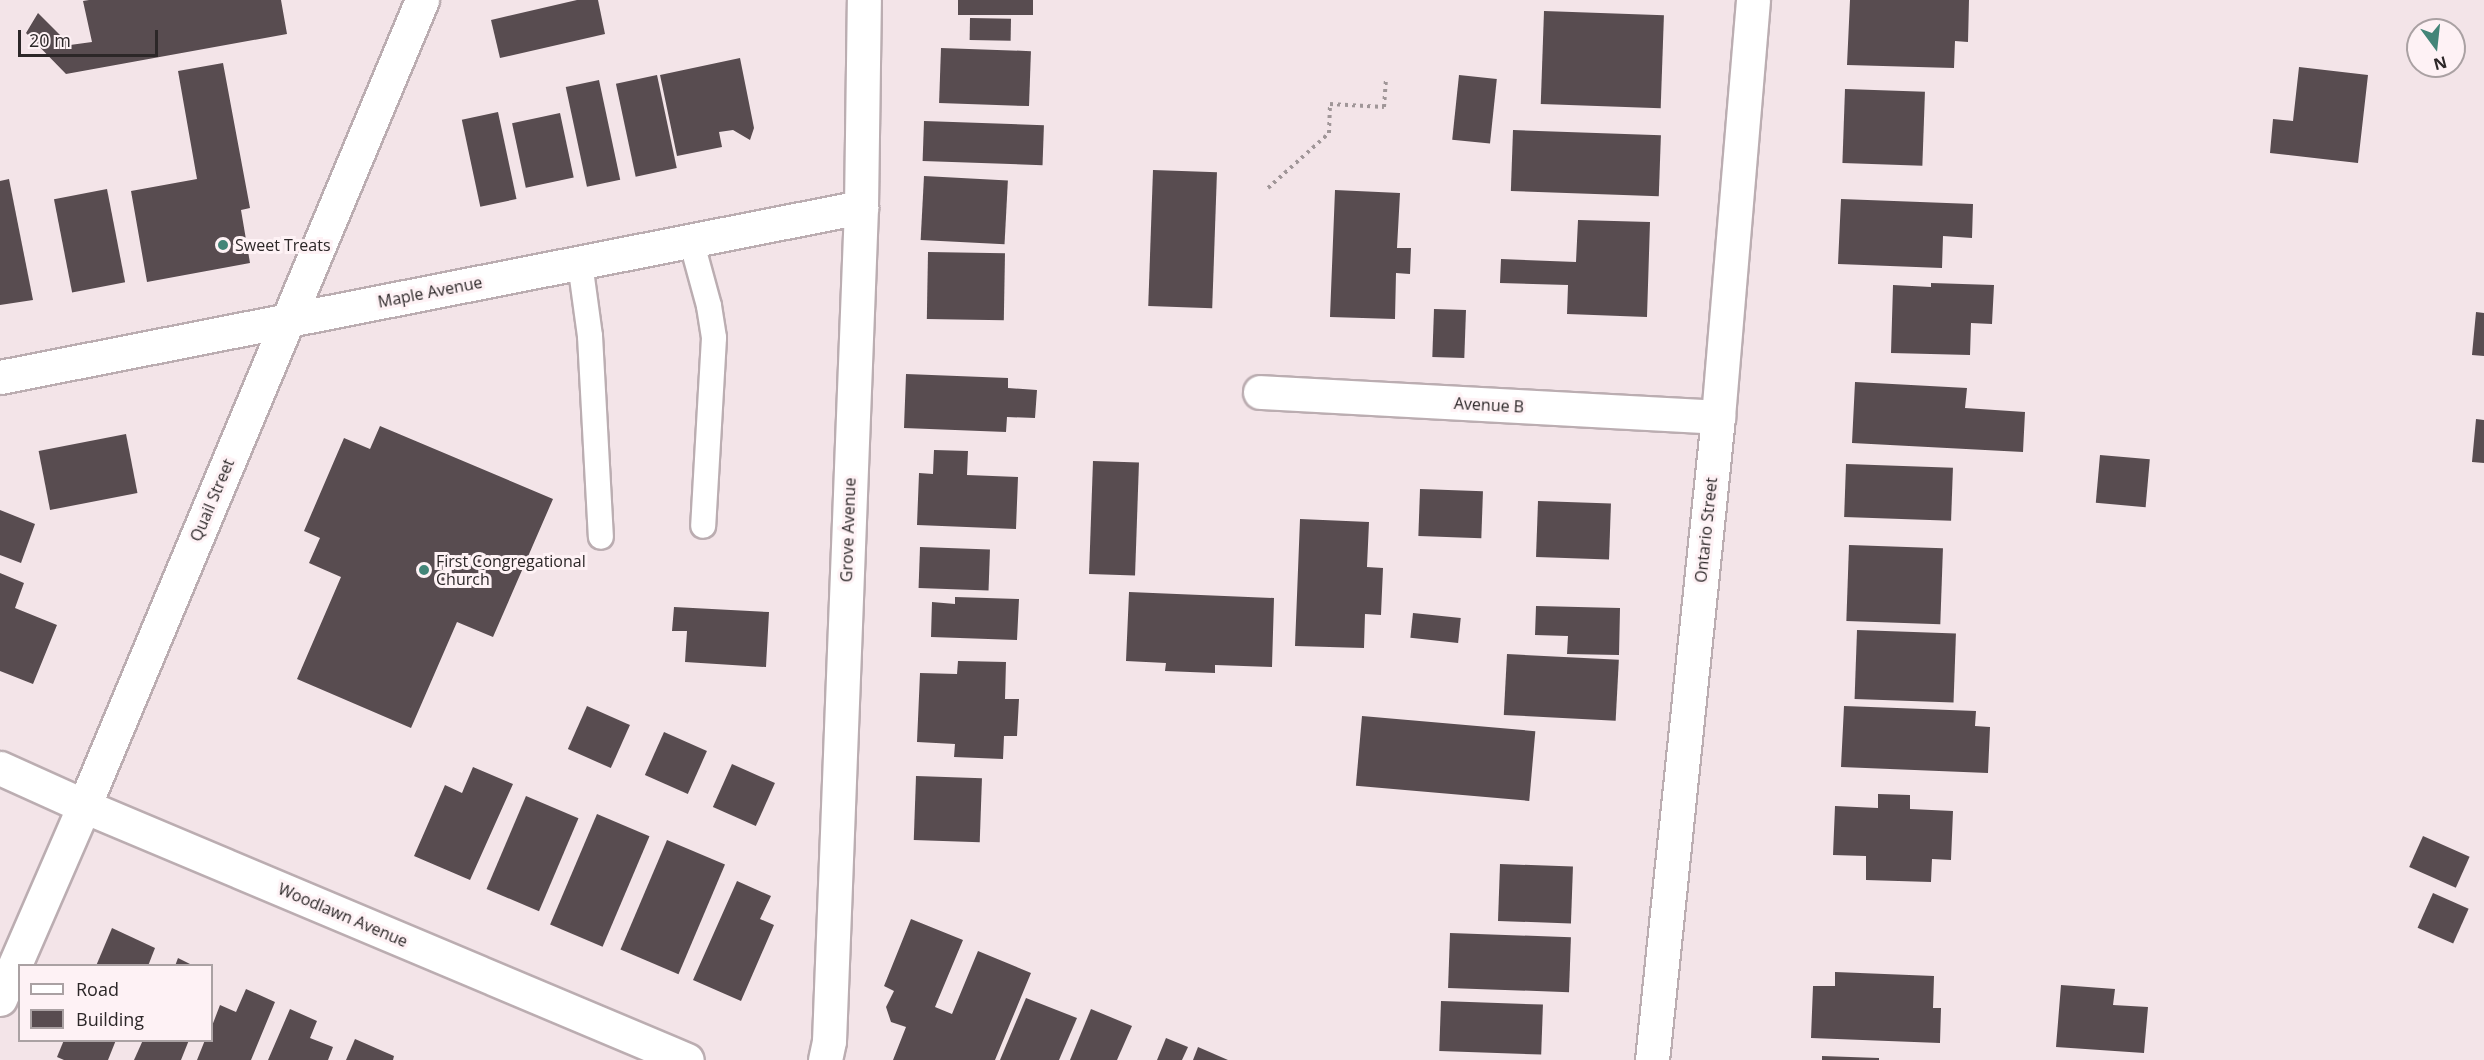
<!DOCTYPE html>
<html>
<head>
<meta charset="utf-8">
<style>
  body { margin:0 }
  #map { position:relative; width:2484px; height:1060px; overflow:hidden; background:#f3e4e8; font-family:"Open Sans",sans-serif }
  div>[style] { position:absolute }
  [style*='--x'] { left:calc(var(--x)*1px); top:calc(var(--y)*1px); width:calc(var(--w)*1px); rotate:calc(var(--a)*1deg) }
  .building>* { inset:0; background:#584c50; transform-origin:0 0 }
  .path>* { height:4px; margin-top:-2px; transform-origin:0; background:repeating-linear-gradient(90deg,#a09698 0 3px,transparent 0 7.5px) }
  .roads { filter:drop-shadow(2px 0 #bbadb1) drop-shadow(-2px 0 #bbadb1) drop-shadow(0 2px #bbadb1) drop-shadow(0 -2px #bbadb1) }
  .service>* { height:24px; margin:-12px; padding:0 12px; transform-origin:12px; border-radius:12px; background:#fff }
  .minor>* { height:33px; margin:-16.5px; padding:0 16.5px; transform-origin:16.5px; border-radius:16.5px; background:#fff }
  .tertiary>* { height:33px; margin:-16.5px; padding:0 16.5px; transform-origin:16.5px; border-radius:16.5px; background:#fff }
  .dots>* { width:16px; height:16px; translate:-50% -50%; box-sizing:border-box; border:3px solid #fef2f5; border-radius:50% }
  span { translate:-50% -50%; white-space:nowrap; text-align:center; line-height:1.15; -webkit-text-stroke:6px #fef2f5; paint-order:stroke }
  .poi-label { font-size:16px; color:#2c2728 }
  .left { translate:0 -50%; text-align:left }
  .street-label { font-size:16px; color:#2c2728 }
  .legend { position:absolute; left:18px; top:964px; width:195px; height:78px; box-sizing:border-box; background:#fef2f5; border:2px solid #aaa1a3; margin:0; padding:8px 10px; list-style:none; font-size:18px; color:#2c2728 }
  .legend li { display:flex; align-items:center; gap:12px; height:30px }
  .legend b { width:30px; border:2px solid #aaa1a3 }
  .north { position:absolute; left:2406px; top:18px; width:60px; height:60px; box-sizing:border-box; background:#fef2f5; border:2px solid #aaa1a3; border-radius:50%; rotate:165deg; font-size:16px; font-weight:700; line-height:24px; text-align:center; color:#2c2728 }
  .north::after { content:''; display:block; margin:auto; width:21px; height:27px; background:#438578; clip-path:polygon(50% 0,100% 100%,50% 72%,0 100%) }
  .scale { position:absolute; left:18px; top:30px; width:140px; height:27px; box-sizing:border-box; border:3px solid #2c2728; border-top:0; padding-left:8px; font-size:18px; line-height:21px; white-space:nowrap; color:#2c2728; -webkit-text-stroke:4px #fef2f5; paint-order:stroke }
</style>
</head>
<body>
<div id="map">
  <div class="building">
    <i style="clip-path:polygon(89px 0,281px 0,287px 34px,66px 74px,26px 33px,38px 13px,70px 45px,92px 42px,83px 1px)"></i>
    <i style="clip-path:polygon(577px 0,598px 0,605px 34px,500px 58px,491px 20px)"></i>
    <i style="left:958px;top:0;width:75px;height:15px"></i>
    <i style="clip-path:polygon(1850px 0,1969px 0,1968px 42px,1955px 41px,1954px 68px,1847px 65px)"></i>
    <i style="left:1544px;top:11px;width:120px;height:93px;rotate:2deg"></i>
    <i style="left:970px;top:18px;width:41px;height:22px;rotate:1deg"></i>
    <i style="left:941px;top:48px;width:90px;height:55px;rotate:2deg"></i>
    <i style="clip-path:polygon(740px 58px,754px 128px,750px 140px,733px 130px,719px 132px,722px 147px,677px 156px,660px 75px)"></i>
    <i style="clip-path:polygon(223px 63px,250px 208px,241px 210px,250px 263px,147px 282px,131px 191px,197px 179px,178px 71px)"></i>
    <i style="clip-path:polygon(2299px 67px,2368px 75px,2358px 163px,2270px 153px,2273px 119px,2293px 121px)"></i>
    <i style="left:657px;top:75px;width:95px;height:42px;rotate:78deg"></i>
    <i style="left:1459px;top:75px;width:38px;height:65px;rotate:6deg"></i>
    <i style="left:599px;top:80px;width:102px;height:34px;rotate:78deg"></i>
    <i style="left:1845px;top:89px;width:80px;height:74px;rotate:2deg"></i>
    <i style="left:498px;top:112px;width:89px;height:37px;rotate:78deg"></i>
    <i style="left:560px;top:113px;width:66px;height:49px;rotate:78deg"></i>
    <i style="left:924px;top:121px;width:120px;height:40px;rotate:2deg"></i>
    <i style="left:1513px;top:130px;width:148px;height:61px;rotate:2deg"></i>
    <i style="left:1153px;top:170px;width:64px;height:136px;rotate:2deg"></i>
    <i style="left:924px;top:176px;width:84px;height:64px;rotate:3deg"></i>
    <i style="clip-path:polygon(9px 179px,33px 300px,0 305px,0 181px)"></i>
    <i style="left:107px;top:189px;width:95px;height:54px;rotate:79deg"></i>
    <i style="clip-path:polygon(1335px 190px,1400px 193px,1397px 248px,1411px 248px,1410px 274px,1396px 273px,1395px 319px,1330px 317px)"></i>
    <i style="clip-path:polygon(1841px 199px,1973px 204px,1972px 238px,1943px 236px,1942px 268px,1838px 264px)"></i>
    <i style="clip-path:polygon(1578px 220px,1650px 222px,1647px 317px,1567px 314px,1568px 285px,1500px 283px,1501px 259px,1576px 262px)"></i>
    <i style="left:928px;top:252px;width:77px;height:67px;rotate:1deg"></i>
    <i style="clip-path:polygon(1931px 283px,1994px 285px,1992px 324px,1971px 323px,1970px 355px,1891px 353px,1893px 285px,1931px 287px)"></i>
    <i style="left:1434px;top:309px;width:32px;height:48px;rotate:2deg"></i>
    <i style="clip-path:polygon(2476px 312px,2484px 313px,2484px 356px,2472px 355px)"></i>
    <i style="clip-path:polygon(906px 374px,1008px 378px,1008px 388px,1037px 390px,1035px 418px,1007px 417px,1006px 432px,904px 428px)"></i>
    <i style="clip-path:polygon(1855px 382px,1967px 388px,1965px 408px,2025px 412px,2023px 452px,1852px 443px)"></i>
    <i style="clip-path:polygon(2476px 419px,2484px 420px,2484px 463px,2472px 462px)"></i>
    <i style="clip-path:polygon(380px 426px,553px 499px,493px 637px,457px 622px,411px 728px,297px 679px,341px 577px,309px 563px,320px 538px,304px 531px,344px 438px,370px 449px)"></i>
    <i style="left:126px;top:434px;width:60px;height:89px;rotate:79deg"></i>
    <i style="clip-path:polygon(934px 450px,968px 451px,967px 475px,1018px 477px,1016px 529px,917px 525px,919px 473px,933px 474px)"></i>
    <i style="left:2100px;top:455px;width:50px;height:48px;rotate:5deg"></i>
    <i style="left:1093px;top:461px;width:46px;height:113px;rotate:2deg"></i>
    <i style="left:1846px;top:464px;width:107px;height:53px;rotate:2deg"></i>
    <i style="left:1420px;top:489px;width:63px;height:47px;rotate:2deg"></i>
    <i style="left:1538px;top:501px;width:73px;height:56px;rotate:2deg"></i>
    <i style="clip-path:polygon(0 510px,35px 524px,21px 563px,0 555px)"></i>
    <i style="clip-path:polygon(1300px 519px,1369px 522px,1367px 567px,1383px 568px,1381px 615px,1365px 614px,1364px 648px,1295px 646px)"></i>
    <i style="left:1849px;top:545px;width:94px;height:76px;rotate:2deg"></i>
    <i style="left:920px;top:547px;width:70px;height:41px;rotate:2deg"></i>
    <i style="clip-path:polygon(0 573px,24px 583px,15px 608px,57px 625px,33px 684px,0 671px)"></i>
    <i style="clip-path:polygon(1129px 592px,1274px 598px,1272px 667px,1215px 665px,1215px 673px,1165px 671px,1166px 663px,1126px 661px)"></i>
    <i style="clip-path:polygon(955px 597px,1019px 599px,1017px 640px,931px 637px,932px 602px,955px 604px)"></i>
    <i style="clip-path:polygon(1536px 606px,1620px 608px,1619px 655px,1567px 654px,1568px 636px,1535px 635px)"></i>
    <i style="clip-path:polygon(674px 607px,769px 612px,766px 667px,685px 662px,687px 631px,672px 631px)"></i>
    <i style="left:1413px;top:613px;width:48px;height:25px;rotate:6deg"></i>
    <i style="left:1857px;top:630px;width:99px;height:69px;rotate:2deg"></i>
    <i style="left:1507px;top:654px;width:112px;height:61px;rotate:3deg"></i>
    <i style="clip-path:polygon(958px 661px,1006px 662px,1005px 699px,1019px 699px,1017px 736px,1004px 736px,1003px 759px,954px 757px,955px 744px,917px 742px,920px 673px,957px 674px)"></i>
    <i style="left:587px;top:706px;width:47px;height:47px;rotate:24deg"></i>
    <i style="clip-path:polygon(1844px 706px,1976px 711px,1975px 726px,1990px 727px,1988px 773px,1841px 767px)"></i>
    <i style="left:1362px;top:716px;width:174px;height:70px;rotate:5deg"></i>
    <i style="left:664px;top:732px;width:47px;height:47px;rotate:24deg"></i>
    <i style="left:732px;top:764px;width:47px;height:47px;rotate:24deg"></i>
    <i style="clip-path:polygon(473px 767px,513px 784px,470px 880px,414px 856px,445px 785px,462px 793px)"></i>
    <i style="left:916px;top:776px;width:66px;height:64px;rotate:2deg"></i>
    <i style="clip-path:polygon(1878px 794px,1910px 795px,1910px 809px,1953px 811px,1951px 860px,1932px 859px,1931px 882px,1866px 880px,1866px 856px,1833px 855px,1835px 806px,1878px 808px)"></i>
    <i style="left:526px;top:796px;width:57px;height:101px;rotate:23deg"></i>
    <i style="left:597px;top:814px;width:57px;height:120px;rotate:23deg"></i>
    <i style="left:2423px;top:836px;width:51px;height:34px;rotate:24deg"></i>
    <i style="left:667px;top:840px;width:63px;height:119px;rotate:23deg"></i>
    <i style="left:1500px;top:864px;width:73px;height:57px;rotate:2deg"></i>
    <i style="clip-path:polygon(737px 881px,771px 896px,760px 919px,774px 925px,741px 1001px,693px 980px)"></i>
    <i style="left:2433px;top:893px;width:39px;height:38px;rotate:24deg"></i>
    <i style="clip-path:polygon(911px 919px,963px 940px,935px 1007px,952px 1014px,978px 951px,1031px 973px,995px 1060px,893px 1060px,906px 1027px,891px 1022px,886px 1007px,894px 991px,884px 986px)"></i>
    <i style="clip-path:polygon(112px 928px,155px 948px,148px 966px,96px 966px)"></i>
    <i style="left:1450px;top:933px;width:121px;height:55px;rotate:2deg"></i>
    <i style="clip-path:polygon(178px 958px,194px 966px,175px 966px)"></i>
    <i style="clip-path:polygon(1835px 972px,1934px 976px,1933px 1008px,1941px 1008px,1940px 1043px,1811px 1038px,1813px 986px,1835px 986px)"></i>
    <i style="clip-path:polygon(2061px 985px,2115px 989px,2113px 1005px,2148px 1007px,2144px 1053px,2056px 1047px)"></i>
    <i style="clip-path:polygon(246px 989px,275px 1002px,251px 1060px,197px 1060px,205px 1040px,212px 1040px,212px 1026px,220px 1005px,236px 1012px)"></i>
    <i style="clip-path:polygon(1026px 998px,1077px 1018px,1059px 1060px,1000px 1060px)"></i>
    <i style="left:1441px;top:1001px;width:102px;height:50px;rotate:2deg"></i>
    <i style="clip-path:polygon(290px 1009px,317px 1021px,310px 1038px,333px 1047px,328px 1060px,268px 1060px)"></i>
    <i style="clip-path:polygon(1091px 1009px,1132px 1026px,1117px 1060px,1070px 1060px)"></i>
    <i style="clip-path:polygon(1166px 1038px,1188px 1047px,1182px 1060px,1157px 1060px)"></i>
    <i style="clip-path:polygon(355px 1039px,394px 1056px,393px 1060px,346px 1060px)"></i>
    <i style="clip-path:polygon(64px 1040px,116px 1040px,108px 1060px,64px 1060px,57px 1057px)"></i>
    <i style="clip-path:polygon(143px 1040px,189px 1040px,181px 1060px,134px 1060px)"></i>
    <i style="clip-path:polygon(1198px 1047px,1228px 1060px,1193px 1060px)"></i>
    <i style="clip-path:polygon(1822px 1056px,1879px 1058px,1879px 1060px,1822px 1060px)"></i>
  </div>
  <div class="path">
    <i style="--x:1268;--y:188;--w:82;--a:-42"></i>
    <i style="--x:1329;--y:133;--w:29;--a:-88"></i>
    <i style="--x:1330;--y:104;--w:54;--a:3.2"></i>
    <i style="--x:1384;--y:107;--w:30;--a:-86"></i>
  </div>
  <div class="roads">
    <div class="service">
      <i style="--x:691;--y:240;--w:68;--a:74.7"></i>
      <i style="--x:709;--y:306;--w:32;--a:81"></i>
      <i style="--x:714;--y:338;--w:188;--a:93.3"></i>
      <i style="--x:580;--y:263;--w:74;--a:82.2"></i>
      <i style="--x:590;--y:336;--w:201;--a:86.9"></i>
    </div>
    <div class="minor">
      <i style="--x:0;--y:377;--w:878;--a:-11.17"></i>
      <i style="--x:1260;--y:392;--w:459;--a:3.1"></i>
      <i style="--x:0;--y:768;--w:92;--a:24.3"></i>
      <i style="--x:84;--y:806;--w:654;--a:22.84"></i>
      <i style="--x:825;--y:1060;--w:19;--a:-78"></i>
      <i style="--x:829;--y:1041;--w:835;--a:-87.8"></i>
      <i style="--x:861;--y:207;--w:207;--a:-89.2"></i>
      <i style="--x:1652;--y:1060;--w:646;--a:-84.14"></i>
      <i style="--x:1718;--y:417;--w:418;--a:-85.2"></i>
    </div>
    <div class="tertiary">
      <i style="--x:0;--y:999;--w:210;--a:-66.5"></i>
      <i style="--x:84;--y:806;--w:874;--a:-67.25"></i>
    </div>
  </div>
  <div class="dots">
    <i style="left:223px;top:245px;background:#438578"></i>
    <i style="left:424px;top:570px;background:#438578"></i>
  </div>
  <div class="poi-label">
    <span class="left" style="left:235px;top:245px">Sweet Treats</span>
    <span class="left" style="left:436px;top:570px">First Congregational<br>Church</span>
  </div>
  <div class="street-label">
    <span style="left:430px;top:292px;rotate:-11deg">Maple Avenue</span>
    <span style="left:1489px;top:405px;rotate:3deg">Avenue B</span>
    <span style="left:212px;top:500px;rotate:-67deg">Quail Street</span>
    <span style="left:848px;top:530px;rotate:-88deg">Grove Avenue</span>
    <span style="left:1706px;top:530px;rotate:-84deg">Ontario Street</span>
    <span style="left:343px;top:915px;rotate:23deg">Woodlawn Avenue</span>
  </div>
  <ul class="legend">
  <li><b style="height:8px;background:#fff"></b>Road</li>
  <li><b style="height:16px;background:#584c50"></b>Building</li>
  </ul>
  <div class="north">N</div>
  <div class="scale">20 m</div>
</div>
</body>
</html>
